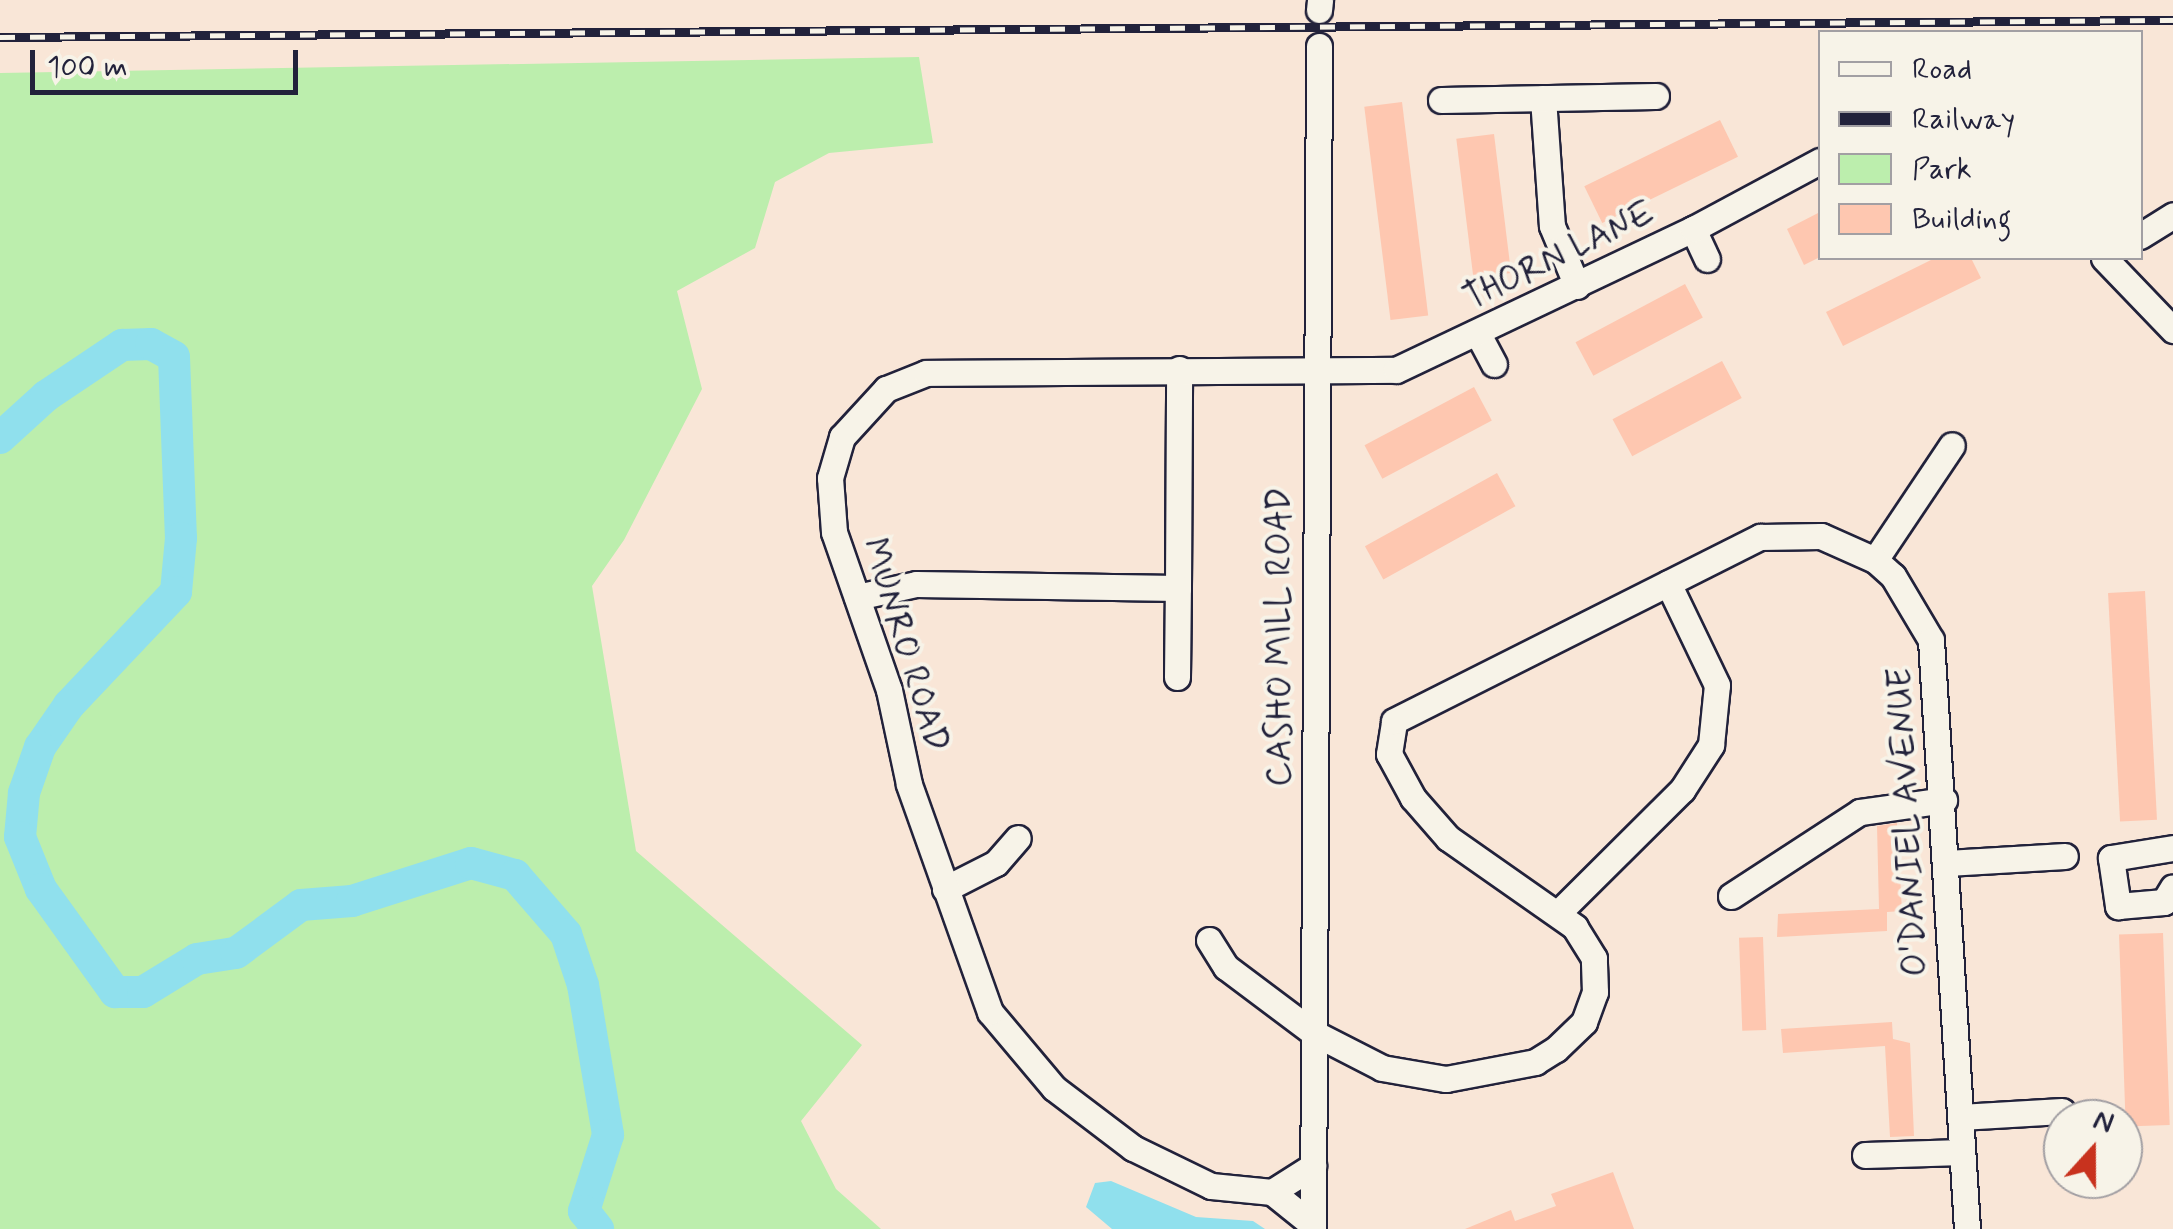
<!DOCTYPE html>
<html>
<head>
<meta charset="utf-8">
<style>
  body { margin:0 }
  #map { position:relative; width:2173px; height:1229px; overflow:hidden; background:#f9e6d7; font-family:Mynerve,sans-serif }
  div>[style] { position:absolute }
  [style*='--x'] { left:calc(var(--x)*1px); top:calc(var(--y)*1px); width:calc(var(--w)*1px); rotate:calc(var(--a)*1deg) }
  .green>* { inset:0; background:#bceead }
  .water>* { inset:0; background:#90e0ed }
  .river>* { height:32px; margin:-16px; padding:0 16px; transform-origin:16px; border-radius:16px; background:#90e0ed }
  .building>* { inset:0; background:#fec7b0; transform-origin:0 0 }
  .roads { filter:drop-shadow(2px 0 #22223b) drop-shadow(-2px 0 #22223b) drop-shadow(0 2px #22223b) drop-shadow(0 -2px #22223b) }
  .minor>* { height:25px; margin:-12.5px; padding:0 12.5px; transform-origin:12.5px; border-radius:12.5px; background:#f7f3e8 }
  .rail>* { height:9px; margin-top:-4.5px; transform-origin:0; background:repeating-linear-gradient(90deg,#f7f3e8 0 15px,#22223b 0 30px); box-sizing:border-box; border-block:2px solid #22223b }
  span { translate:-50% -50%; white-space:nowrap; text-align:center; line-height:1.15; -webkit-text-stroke:8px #f7f3e8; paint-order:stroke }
  .street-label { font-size:35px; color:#22223b }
  .legend { position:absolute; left:1818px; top:30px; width:325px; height:230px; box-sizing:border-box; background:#f7f3e8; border:2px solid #a29fa3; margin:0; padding:12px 18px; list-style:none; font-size:30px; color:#22223b }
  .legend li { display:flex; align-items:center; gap:20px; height:50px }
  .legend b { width:50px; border:2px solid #a29fa3 }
  .north { position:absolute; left:2043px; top:1099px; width:100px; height:100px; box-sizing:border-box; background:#f7f3e8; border:2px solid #a29fa3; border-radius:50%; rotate:21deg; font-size:28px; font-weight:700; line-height:40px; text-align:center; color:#22223b }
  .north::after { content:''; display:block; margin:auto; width:35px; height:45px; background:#c8321e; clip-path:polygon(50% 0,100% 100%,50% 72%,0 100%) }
  .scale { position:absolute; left:30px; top:50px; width:268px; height:45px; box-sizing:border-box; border:5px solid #22223b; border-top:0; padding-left:12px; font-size:30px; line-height:35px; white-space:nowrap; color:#22223b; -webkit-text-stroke:8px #f7f3e8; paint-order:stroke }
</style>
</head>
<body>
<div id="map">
  <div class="green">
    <i style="clip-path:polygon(919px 57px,933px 143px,829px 153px,775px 182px,755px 248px,677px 291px,702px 389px,624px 540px,592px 586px,636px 851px,862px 1045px,801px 1121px,836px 1189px,881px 1229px,0 1229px,0 73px)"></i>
  </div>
  <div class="water">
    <i style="clip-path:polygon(1111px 1181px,1196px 1217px,1253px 1221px,1265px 1229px,1112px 1229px,1086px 1207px,1095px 1183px)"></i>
  </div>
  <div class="river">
    <i style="--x:0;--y:438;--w:62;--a:-42.4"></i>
    <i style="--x:46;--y:396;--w:92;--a:-33.9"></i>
    <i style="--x:122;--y:345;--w:29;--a:-2"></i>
    <i style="--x:151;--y:344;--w:26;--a:29"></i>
    <i style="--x:174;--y:357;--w:181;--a:87.8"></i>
    <i style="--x:181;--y:538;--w:54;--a:95.3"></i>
    <i style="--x:176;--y:592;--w:156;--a:133.4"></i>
    <i style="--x:69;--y:705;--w:51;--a:124.6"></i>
    <i style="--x:40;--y:747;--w:49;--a:109.2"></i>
    <i style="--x:24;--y:793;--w:44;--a:95.2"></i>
    <i style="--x:20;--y:837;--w:56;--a:68"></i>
    <i style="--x:41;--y:889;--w:127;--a:54.3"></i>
    <i style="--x:115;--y:992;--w:28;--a:0"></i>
    <i style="--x:143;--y:992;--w:63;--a:-31.4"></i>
    <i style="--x:197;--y:959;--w:39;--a:-9"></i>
    <i style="--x:236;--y:953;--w:81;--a:-36.4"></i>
    <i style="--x:301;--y:905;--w:51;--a:-4.5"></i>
    <i style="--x:352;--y:901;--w:125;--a:-17.7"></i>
    <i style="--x:471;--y:863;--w:46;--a:15.3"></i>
    <i style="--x:515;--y:875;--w:78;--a:49.2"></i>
    <i style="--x:566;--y:934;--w:54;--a:71.6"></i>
    <i style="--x:583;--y:985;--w:152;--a:80.5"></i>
    <i style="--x:608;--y:1135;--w:80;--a:107.5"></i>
    <i style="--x:584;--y:1211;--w:23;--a:52"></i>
  </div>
  <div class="building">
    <i style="left:1402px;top:102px;width:215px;height:38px;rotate:83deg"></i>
    <i style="left:1720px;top:120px;width:41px;height:151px;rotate:64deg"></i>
    <i style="left:1494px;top:134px;width:140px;height:38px;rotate:83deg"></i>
    <i style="clip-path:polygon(1820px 212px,1820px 257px,1804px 265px,1787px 229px)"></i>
    <i style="clip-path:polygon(1935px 258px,1971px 258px,1981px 278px,1843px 346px,1826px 312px)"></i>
    <i style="left:1685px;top:284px;width:38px;height:124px;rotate:62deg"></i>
    <i style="left:1722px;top:361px;width:42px;height:124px;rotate:62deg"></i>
    <i style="left:1474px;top:387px;width:38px;height:124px;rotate:62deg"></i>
    <i style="left:1497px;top:473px;width:38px;height:151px;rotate:61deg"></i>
    <i style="left:2145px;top:591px;width:229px;height:37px;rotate:87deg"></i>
    <i style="clip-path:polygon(1897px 823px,1902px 911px,1887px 912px,1887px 931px,1777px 937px,1778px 914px,1879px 909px,1877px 826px)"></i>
    <i style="left:2163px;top:933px;width:192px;height:44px;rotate:88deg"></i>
    <i style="left:1763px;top:937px;width:93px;height:24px;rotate:88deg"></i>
    <i style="clip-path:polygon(1892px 1022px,1893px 1039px,1910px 1043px,1914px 1136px,1890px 1137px,1885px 1046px,1783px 1053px,1781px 1029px)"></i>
    <i style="clip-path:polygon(1613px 1172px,1634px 1229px,1465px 1229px,1511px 1210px,1515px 1221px,1556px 1206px,1551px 1194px)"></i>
  </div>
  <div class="roads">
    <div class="minor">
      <i style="--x:1319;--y:10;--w:10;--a:-84"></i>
      <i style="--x:1543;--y:98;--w:128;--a:86"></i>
      <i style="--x:1552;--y:226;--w:65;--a:67.4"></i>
      <i style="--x:1441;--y:100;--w:215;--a:-1.1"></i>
      <i style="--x:1693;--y:229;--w:33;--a:65"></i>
      <i style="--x:2140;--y:236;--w:39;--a:-32"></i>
      <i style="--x:2104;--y:258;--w:100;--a:46.2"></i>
      <i style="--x:1478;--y:334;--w:34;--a:62"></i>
      <i style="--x:1875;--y:560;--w:138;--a:-56.2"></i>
      <i style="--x:857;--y:597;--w:60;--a:-12.4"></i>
      <i style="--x:916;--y:584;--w:262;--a:0.9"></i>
      <i style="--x:1178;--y:588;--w:219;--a:-89.7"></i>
      <i style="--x:1177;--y:677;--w:89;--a:-89.4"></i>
      <i style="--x:2173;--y:848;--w:63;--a:170.8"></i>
      <i style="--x:2111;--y:858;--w:49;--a:81.7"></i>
      <i style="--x:2118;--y:906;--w:46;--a:-5"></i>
      <i style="--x:2164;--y:902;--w:17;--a:-59"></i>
      <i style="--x:1947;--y:863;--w:118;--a:-3.4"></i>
      <i style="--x:945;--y:889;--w:57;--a:-27"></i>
      <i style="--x:996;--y:863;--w:33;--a:-49"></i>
      <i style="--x:1731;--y:896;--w:154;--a:-33.1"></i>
      <i style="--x:1860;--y:812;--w:85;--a:-8.1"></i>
      <i style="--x:1558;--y:913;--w:175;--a:-44.8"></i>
      <i style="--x:1682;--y:790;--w:54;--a:-57.2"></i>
      <i style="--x:1711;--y:745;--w:60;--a:-84.3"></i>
      <i style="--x:1717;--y:685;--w:113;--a:-115.7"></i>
      <i style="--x:1209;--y:940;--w:32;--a:58"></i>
      <i style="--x:1226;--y:967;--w:110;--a:36.9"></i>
      <i style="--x:1314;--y:1033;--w:76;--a:27.2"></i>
      <i style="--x:1382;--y:1068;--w:65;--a:9.8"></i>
      <i style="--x:1446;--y:1079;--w:91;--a:-10.8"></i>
      <i style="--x:1535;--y:1062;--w:25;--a:-32"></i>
      <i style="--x:1556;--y:1049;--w:39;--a:-44"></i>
      <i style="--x:1584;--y:1022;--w:32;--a:-70"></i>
      <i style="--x:1595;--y:992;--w:34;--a:-92"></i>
      <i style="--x:1594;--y:958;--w:36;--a:-122"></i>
      <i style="--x:1575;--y:927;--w:155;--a:-145"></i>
      <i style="--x:1448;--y:838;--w:53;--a:-131.2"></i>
      <i style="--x:1413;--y:798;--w:50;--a:-118.6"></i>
      <i style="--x:1389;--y:754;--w:33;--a:-81"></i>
      <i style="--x:1394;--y:721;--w:410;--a:-26.7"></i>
      <i style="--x:1760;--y:537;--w:61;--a:-0.9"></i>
      <i style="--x:1821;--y:536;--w:59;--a:24"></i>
      <i style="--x:1875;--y:560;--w:24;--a:42"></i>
      <i style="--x:1893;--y:576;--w:74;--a:59.3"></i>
      <i style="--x:1931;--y:640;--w:590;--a:86.5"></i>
      <i style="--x:1960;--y:1117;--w:102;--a:-3.4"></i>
      <i style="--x:1865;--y:1155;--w:97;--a:-1.8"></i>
      <i style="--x:1272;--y:1192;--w:61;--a:-174.4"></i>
      <i style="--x:1211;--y:1186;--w:87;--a:-154"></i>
      <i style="--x:1133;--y:1148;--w:99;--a:-142.8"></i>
      <i style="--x:1054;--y:1088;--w:99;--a:-130.1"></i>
      <i style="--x:990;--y:1012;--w:242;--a:-109.6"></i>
      <i style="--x:909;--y:784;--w:96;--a:-102"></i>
      <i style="--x:889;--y:690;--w:167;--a:-109.2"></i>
      <i style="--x:834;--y:532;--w:54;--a:-94.2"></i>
      <i style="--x:830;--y:478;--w:43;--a:-73.7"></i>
      <i style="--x:842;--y:437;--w:65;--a:-47.5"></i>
      <i style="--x:886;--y:389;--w:43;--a:-21.8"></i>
      <i style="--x:926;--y:373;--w:470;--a:-0.4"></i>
      <i style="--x:1396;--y:370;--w:329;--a:-25.4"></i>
      <i style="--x:1693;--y:229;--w:144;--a:-28.2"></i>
      <i style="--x:1313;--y:1225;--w:53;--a:-141.2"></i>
      <i style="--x:1272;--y:1192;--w:49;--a:-32.4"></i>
      <i style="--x:1313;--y:1229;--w:1183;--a:-89.71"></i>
    </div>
  </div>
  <div class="rail">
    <i style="--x:0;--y:37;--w:2173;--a:-0.45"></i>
  </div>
  <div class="street-label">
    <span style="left:1559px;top:256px;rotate:-26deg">THORN LANE</span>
    <span style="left:1280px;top:637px;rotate:-90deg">CASHO MILL ROAD</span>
    <span style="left:905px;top:645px;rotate:73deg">MUNRO ROAD</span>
    <span style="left:1908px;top:822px;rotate:-93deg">O'DANIEL AVENUE</span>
  </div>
  <ul class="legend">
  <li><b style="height:12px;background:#f7f3e8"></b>Road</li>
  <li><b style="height:12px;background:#22223b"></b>Railway</li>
  <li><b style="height:28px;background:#bceead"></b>Park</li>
  <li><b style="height:28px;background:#fec7b0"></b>Building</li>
  </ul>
  <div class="north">N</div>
  <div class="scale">100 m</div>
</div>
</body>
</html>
